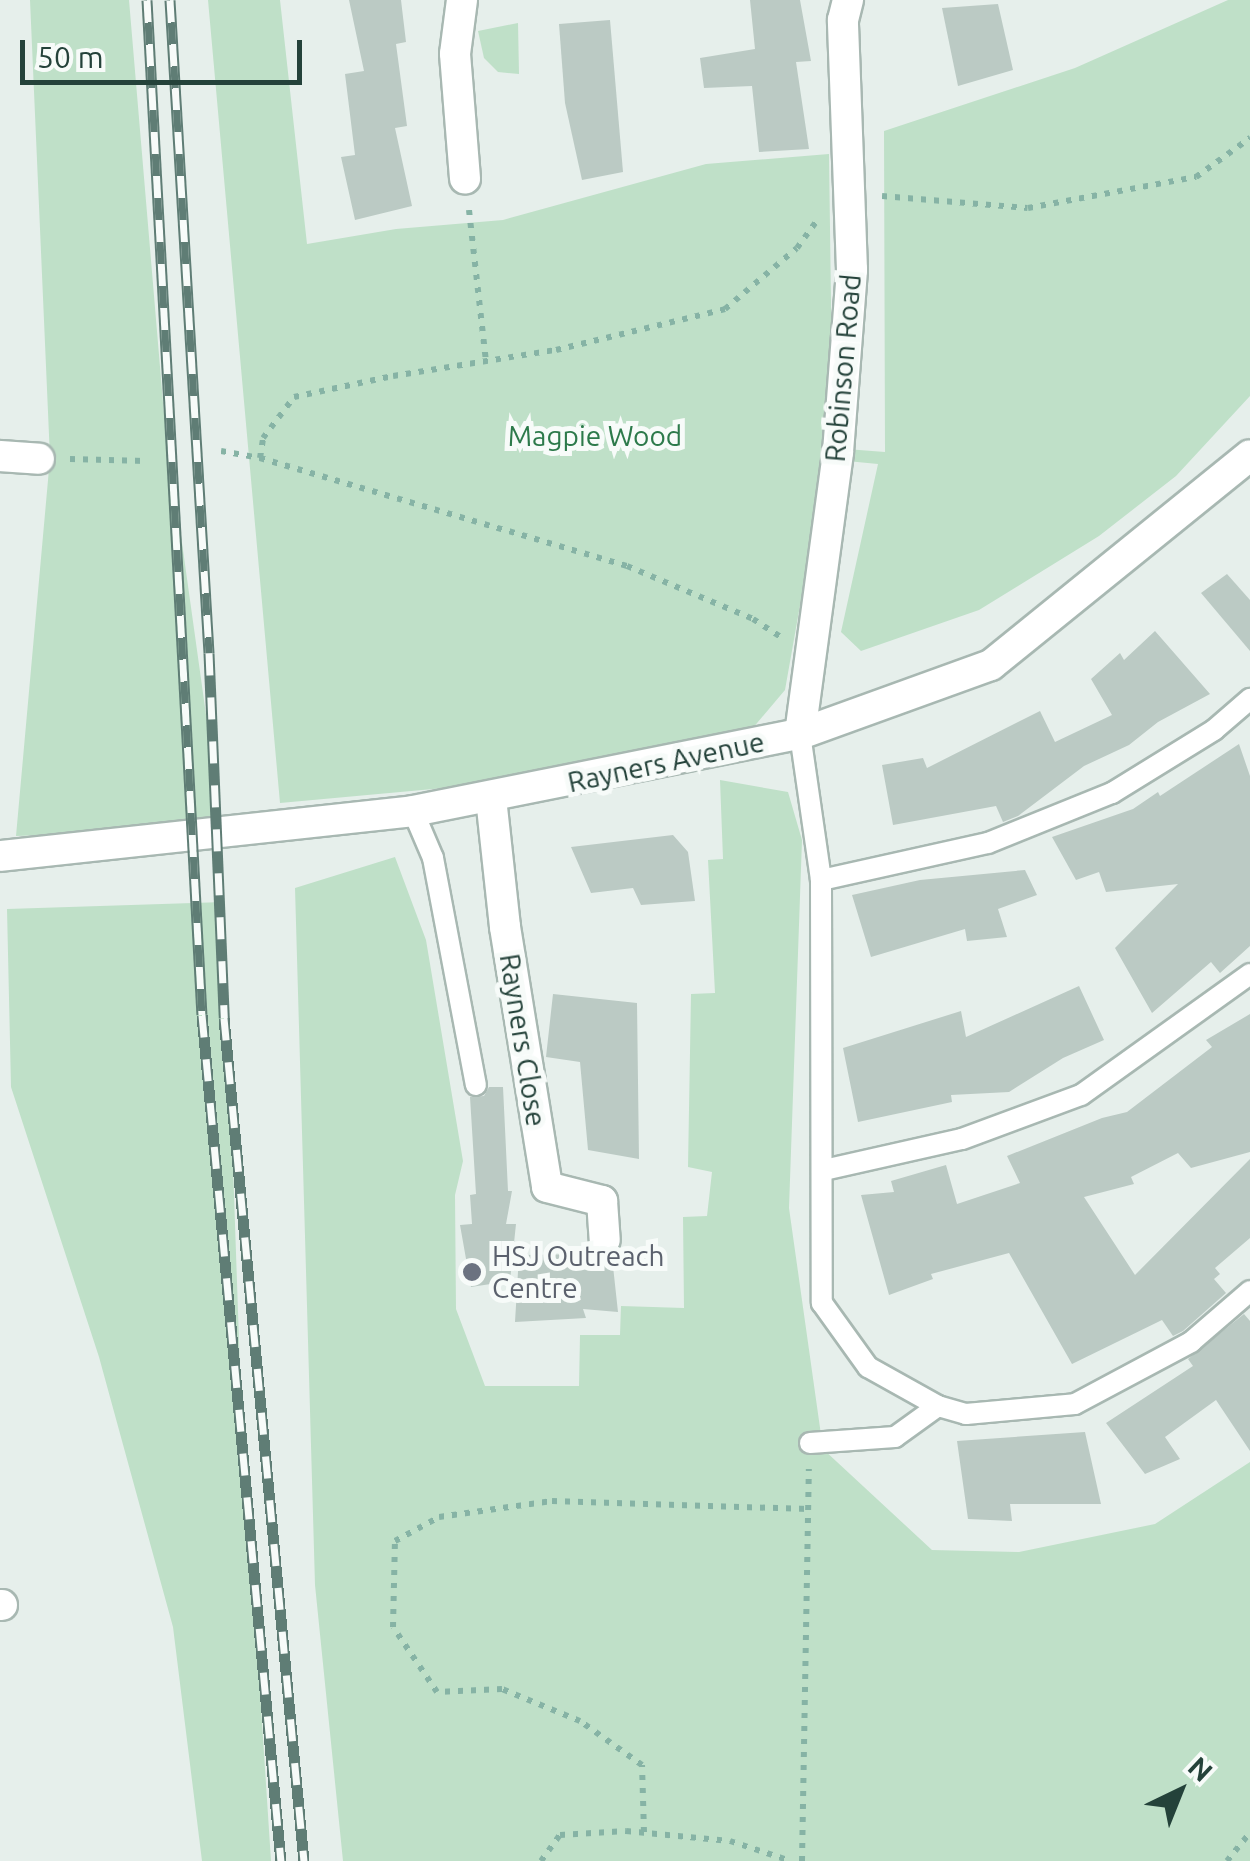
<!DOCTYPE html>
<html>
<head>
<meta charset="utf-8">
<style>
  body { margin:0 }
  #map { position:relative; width:1250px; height:1861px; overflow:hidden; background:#e6efeb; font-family:Ubuntu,sans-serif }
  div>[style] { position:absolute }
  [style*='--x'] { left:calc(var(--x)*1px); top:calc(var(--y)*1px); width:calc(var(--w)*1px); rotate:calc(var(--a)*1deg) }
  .green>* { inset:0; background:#bfe0c8 }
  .building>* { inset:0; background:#bbcac4 }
  .path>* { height:6px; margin-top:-3px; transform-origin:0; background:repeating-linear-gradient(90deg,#86b3a5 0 5px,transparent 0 13px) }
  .roads { filter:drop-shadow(2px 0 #a8b8b2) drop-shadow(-2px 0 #a8b8b2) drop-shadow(0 2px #a8b8b2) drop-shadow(0 -2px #a8b8b2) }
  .lane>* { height:20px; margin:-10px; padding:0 10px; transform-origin:10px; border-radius:10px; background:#fff }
  .street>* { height:30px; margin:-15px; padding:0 15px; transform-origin:15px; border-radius:15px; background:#fff }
  .rail>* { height:11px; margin-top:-5.5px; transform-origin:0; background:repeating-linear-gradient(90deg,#f7fbf9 0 22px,#5f7d75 0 44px); box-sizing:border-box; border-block:2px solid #5f7d75 }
  .dots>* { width:28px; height:28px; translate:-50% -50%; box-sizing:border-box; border:5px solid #f7fbf9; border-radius:50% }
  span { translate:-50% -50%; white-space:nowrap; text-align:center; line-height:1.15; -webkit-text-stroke:10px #f7fbf9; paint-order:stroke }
  .street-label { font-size:28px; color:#24423a }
  .park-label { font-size:28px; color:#2d7a4b }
  .worship-label { font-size:28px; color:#5b616d }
  .left { translate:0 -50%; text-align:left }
  .north { position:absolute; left:1130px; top:1741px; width:100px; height:100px; -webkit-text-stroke:8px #f7fbf9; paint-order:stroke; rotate:43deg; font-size:28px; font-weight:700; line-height:40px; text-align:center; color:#24423a }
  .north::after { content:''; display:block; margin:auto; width:35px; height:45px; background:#24423a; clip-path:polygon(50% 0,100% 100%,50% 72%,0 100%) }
  .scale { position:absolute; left:20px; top:40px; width:282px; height:45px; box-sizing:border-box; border:5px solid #24423a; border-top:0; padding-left:12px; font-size:30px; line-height:35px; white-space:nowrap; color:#24423a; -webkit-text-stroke:8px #f7fbf9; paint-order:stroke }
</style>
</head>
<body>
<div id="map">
  <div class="green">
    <i style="clip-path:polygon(30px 0,129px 0,164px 414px,222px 829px,16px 836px,50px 458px)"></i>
    <i style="clip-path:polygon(208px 0,280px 0,307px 244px,396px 229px,503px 220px,706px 164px,829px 154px,833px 448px,885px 452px,884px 131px,1075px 68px,1228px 0,1250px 0,1250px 396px,1176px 476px,1099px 536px,979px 610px,861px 651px,841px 632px,878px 464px,826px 459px,785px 690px,752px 729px,622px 758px,444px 788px,280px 803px)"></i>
    <i style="clip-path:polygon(518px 23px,519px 74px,498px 72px,484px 58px,478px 31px)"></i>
    <i style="clip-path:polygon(720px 780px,788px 792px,802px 840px,789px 1208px,823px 1449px,932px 1550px,1019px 1552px,1155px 1524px,1250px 1462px,1250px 1861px,343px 1861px,315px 1585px,295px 888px,395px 857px,426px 940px,463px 1161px,455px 1195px,456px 1309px,485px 1386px,579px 1386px,580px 1335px,620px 1335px,621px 1306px,684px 1308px,683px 1217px,707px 1216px,712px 1172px,688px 1167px,691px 994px,715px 993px,708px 860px,723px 859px)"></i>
    <i style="clip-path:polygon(224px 902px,241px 1399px,271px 1861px,202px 1861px,173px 1627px,99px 1357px,11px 1087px,7px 909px)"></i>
  </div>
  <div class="building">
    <i style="clip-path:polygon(349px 0,401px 0,406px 42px,396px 44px,407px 126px,395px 128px,412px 206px,355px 220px,341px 157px,355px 155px,345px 74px,364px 71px)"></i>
    <i style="clip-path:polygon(750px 0,800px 0,811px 61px,796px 62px,809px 149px,759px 152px,752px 86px,704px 88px,700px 58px,755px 49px)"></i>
    <i style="clip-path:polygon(998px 4px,1013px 70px,958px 86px,942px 8px)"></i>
    <i style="clip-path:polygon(610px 20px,623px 172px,582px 180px,565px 103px,559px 24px)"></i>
    <i style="clip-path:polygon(1227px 574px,1250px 600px,1250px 651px,1201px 593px)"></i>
    <i style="clip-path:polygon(1155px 631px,1210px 694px,1158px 722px,1129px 745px,1084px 766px,1018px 816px,1003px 822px,996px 806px,893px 825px,882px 765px,923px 758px,927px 768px,1040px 711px,1055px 742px,1112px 715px,1091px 679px,1120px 653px,1124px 660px)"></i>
    <i style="clip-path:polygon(1239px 744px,1250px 776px,1250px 946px,1220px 973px,1211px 962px,1152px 1013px,1115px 948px,1178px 884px,1106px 892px,1099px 872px,1076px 880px,1052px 837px,1133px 809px,1158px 792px,1160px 796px)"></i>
    <i style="clip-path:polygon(673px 835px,688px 852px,695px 901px,641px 905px,633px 888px,591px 893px,571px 847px)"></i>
    <i style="clip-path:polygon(1025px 870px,1037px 895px,998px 909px,1007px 937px,967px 941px,965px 929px,871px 957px,852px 895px,920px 880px)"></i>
    <i style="clip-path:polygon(1079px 986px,1104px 1040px,1063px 1058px,1009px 1092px,951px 1095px,952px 1102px,858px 1122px,843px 1048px,961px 1011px,966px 1037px)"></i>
    <i style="clip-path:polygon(553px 994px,637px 1003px,639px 1159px,588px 1150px,580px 1062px,546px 1057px)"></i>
    <i style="clip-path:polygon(1250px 1014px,1250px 1152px,1191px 1168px,1178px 1153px,1131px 1177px,1134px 1184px,1084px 1197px,1135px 1275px,1250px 1159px,1250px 1238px,1215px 1268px,1220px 1274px,1214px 1279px,1226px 1293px,1183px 1331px,1173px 1336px,1162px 1320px,1072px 1364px,1009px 1253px,931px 1274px,933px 1279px,889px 1295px,861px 1195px,894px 1192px,891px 1181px,946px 1165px,957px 1204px,1020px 1183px,1007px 1156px,1102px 1118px,1127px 1112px,1212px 1047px,1206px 1040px)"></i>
    <i style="clip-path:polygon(489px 1087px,503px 1087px,508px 1191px,512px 1191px,506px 1224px,516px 1224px,510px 1281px,471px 1287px,460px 1225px,472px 1224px,470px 1195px,476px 1194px,470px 1097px,484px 1096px)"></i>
    <i style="clip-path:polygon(593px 1254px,612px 1257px,618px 1312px,583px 1309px,586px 1318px,515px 1322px,519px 1255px)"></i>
    <i style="clip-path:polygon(1244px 1314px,1250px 1321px,1250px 1451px,1216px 1400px,1165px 1437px,1180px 1459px,1145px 1474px,1106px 1423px,1193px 1366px,1188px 1359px)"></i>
    <i style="clip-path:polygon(1085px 1432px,1101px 1504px,1010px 1504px,1012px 1521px,968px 1519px,957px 1441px)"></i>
  </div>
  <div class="path">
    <i style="--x:882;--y:196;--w:146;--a:4.7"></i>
    <i style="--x:1028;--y:208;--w:171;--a:-10.5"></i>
    <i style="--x:1196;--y:177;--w:67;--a:-35.8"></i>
    <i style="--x:469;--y:210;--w:152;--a:83.6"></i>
    <i style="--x:221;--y:451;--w:40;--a:10"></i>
    <i style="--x:260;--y:458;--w:383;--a:16.4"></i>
    <i style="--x:627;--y:566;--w:137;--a:22.8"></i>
    <i style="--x:753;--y:619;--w:35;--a:33"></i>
    <i style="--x:260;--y:458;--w:20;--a:-81"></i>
    <i style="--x:263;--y:438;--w:51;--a:-52.9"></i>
    <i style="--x:294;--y:397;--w:101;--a:-12"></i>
    <i style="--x:393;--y:376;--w:165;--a:-9.1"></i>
    <i style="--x:556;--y:350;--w:174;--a:-13.6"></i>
    <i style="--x:725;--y:309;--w:94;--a:-40.3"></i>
    <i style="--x:797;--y:248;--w:34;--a:-54"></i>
    <i style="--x:70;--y:459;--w:76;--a:1.5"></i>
    <i style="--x:644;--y:1832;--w:67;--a:-91.7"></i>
    <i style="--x:642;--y:1765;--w:76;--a:-144.6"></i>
    <i style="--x:580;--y:1721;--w:84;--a:-157.7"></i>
    <i style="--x:502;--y:1689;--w:65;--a:177.4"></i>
    <i style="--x:437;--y:1692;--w:78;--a:-124.1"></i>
    <i style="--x:393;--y:1627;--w:86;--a:-88.7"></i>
    <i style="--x:395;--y:1541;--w:50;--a:-28.6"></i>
    <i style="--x:439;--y:1517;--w:114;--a:-8.1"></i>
    <i style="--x:552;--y:1501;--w:257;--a:1.8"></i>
    <i style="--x:541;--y:1861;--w:32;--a:-54"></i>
    <i style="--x:560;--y:1835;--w:66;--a:-3.5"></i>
    <i style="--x:626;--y:1831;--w:104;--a:5.5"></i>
    <i style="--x:730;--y:1841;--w:64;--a:18.2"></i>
    <i style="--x:802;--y:1861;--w:392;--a:-89"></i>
    <i style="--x:1227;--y:1861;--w:36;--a:-51"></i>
  </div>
  <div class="roads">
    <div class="lane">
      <i style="--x:800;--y:734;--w:148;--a:81.8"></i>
      <i style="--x:821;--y:880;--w:423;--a:89.9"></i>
      <i style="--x:822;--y:1303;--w:79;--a:54.3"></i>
      <i style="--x:868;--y:1367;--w:80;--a:29.1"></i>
      <i style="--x:938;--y:1406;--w:29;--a:16"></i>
      <i style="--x:966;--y:1414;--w:109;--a:-5.2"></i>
      <i style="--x:1075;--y:1404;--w:132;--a:-28.1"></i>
      <i style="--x:1191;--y:1342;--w:78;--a:-40.8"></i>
      <i style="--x:413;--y:811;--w:51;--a:66.9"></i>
      <i style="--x:433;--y:858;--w:231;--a:79.3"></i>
      <i style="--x:821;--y:880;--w:171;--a:-12.5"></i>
      <i style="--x:988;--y:843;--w:134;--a:-22"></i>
      <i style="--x:1112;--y:793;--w:120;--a:-31.7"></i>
      <i style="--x:1214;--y:730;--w:48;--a:-40.7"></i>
      <i style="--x:824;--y:1170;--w:141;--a:-12.7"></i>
      <i style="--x:962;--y:1139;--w:127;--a:-20.3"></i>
      <i style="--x:1081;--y:1095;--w:208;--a:-35.6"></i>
      <i style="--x:810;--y:1443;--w:85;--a:-4"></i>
      <i style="--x:895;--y:1437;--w:53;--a:-35.8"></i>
    </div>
    <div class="street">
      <i style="--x:462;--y:0;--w:54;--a:97.4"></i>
      <i style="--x:455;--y:54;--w:125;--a:85.4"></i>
      <i style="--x:0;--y:456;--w:39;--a:4"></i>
      <i style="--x:800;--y:734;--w:285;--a:-82.3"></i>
      <i style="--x:838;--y:452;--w:183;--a:-85.6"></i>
      <i style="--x:852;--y:270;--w:250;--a:-92.1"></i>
      <i style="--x:843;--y:20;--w:21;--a:-76"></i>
      <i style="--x:491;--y:798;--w:130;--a:83.8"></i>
      <i style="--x:505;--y:927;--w:263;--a:80.8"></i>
      <i style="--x:547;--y:1187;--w:57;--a:14.3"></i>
      <i style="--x:602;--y:1201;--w:39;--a:86"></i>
      <i style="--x:0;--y:856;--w:415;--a:-6.2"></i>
      <i style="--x:413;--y:811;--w:395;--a:-11.3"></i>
      <i style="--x:800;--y:734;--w:203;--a:-19.9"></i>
      <i style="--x:991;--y:665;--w:333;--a:-39"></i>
      <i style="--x:0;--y:1605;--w:2;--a:0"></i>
    </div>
  </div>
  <div class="rail">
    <i style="--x:147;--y:0;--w:1016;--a:86.9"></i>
    <i style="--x:202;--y:1015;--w:850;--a:84.67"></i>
    <i style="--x:170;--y:0;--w:654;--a:86.58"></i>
    <i style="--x:209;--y:653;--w:365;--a:87.6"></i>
    <i style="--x:224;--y:1018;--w:847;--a:84.58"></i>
  </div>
  <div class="dots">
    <i style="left:472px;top:1272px;background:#6b7280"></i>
  </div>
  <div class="street-label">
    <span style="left:843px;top:368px;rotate:-85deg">Robinson Road</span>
    <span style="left:666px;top:762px;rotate:-12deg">Rayners Avenue</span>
    <span style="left:523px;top:1040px;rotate:81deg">Rayners Close</span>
  </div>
  <div class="park-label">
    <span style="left:595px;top:436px">Magpie Wood</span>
  </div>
  <div class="worship-label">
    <span class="left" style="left:492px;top:1272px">HSJ Outreach<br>Centre</span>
  </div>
  <div class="north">N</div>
  <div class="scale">50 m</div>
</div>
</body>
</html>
